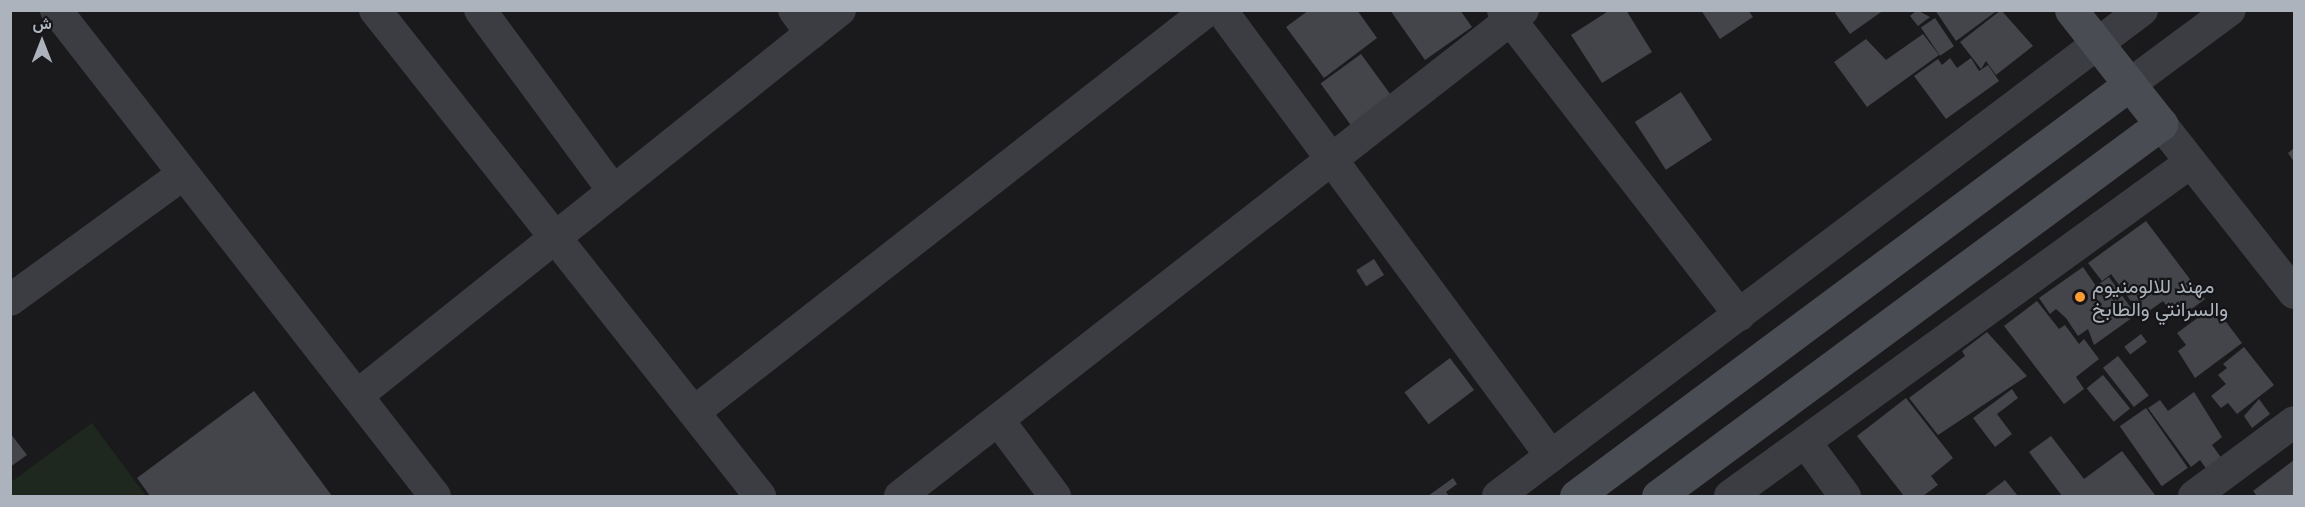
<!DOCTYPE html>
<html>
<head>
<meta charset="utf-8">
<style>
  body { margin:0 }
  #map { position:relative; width:2305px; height:507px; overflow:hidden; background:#1a1a1d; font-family:Poppins,Vazirmatn,sans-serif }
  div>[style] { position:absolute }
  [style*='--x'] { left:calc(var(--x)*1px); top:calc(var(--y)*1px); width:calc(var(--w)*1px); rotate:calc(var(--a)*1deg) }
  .green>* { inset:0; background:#1f281f }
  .building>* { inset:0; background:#44454a; transform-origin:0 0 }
  .street>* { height:32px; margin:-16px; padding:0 16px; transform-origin:16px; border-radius:16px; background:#3b3d42 }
  .secondary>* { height:33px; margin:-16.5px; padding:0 16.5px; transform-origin:16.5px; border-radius:16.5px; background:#494c52 }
  .dots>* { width:16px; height:16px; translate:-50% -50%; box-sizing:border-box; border:3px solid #151518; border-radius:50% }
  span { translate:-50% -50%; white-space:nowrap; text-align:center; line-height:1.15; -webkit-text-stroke:4.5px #151518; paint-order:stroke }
  .poi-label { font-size:20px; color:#acb3bd }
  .left { translate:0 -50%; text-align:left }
  .frame { position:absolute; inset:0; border:12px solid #acb3bd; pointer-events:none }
  .north { position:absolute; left:12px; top:12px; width:60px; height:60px; -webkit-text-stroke:4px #151518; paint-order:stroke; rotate:0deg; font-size:16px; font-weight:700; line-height:24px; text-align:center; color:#acb3bd }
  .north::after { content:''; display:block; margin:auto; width:21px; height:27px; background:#acb3bd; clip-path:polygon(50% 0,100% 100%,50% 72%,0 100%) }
</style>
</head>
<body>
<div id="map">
  <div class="green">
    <i style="clip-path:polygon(92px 423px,146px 496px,11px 496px,11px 482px)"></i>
  </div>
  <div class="building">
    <i style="clip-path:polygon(1309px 10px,1357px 10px,1377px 38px,1324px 78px,1286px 27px)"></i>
    <i style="clip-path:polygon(1390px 10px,1460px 10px,1472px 27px,1425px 60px)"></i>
    <i style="clip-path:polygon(1610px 10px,1626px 10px,1652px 52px,1602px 83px,1571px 35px)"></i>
    <i style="clip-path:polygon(1701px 10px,1748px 10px,1753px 17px,1720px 39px)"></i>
    <i style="clip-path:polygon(1838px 10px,1884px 10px,1850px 34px,1835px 13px)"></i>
    <i style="clip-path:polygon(1917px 10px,1930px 17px,1918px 26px,1910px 16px)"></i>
    <i style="clip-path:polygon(1935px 10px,1998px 10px,1956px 41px)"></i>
    <i style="clip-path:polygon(2001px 10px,2033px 46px,1996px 75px,1986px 61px,1981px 69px,1960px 42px)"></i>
    <i style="left:1935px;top:18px;width:34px;height:17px;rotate:56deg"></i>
    <i style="clip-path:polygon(1923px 34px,1939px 55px,1867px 107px,1834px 62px,1866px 39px,1886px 60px)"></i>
    <i style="left:1361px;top:54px;width:52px;height:50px;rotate:54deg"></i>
    <i style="clip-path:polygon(1950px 58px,1957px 68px,1971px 58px,1979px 71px,1988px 65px,1999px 81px,1946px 119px,1914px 76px,1938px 59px,1942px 65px)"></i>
    <i style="left:1681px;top:92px;width:57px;height:55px;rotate:57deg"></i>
    <i style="clip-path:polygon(2294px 148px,2294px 162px,2288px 153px)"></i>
    <i style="clip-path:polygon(2146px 221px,2205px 299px,2185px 314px,2177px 303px,2169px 309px,2163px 301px,2142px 316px,2111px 274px,2102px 281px,2088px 263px)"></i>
    <i style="left:1374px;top:259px;width:19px;height:21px;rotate:58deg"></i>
    <i style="clip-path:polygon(2083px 267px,2096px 286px,2109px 277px,2136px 315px,2094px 345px,2088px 329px,2078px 336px,2066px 318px,2056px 309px,2050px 314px,2039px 298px)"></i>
    <i style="clip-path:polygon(2037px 301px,2059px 329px,2065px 325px,2079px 344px,2084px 339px,2099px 359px,2076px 377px,2084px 389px,2064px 404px,2004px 326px)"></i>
    <i style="clip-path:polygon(2214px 306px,2242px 343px,2195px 378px,2178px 351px,2186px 345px,2177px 333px)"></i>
    <i style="clip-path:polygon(1987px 332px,2027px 376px,1938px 435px,1909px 398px,1965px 356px,1962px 351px)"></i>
    <i style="left:2141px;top:334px;width:10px;height:21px;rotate:53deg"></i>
    <i style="clip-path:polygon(2244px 347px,2274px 385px,2237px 414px,2228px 403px,2221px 408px,2211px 396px,2226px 384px,2218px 375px,2227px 368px,2223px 364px)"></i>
    <i style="left:2118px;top:356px;width:50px;height:19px;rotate:52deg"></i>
    <i style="left:1450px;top:358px;width:40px;height:57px;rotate:53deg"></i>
    <i style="left:2103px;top:375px;width:43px;height:21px;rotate:51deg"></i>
    <i style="clip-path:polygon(2012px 389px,2018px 398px,1997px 414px,2012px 434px,1995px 447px,1973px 418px)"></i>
    <i style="clip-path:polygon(254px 391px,332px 496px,150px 496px,137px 478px)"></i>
    <i style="clip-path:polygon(2194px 392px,2222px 437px,2212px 445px,2225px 463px,2210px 474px,2200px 460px,2191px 467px,2148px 408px,2160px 400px,2168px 411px)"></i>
    <i style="clip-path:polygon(1906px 398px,1953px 458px,1931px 476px,1938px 485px,1923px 496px,1904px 496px,1857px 436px)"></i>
    <i style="clip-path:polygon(2259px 399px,2270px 414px,2252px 428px,2244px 416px)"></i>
    <i style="left:2146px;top:408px;width:73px;height:32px;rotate:55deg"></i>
    <i style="clip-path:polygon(10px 433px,27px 455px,10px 467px)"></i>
    <i style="clip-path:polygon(2051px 436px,2084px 479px,2122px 451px,2155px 495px,2062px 496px,2029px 452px)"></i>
    <i style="clip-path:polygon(2294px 460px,2294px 496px,2257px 496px,2253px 491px)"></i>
    <i style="clip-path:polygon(1453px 478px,1457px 484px,1446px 492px,1449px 496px,1428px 496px)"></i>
    <i style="clip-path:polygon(2005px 480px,2018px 496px,1984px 496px)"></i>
  </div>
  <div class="street">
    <i style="--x:56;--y:10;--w:616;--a:52.05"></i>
    <i style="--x:375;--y:10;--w:620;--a:51.61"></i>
    <i style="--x:480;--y:10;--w:222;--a:53.6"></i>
    <i style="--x:794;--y:10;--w:29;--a:54"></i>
    <i style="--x:1221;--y:10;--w:555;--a:53.5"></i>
    <i style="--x:1503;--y:10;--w:386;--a:52.2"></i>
    <i style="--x:2130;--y:84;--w:124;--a:-36.5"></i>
    <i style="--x:2161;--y:124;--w:215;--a:51.8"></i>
    <i style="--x:10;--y:300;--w:213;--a:-36"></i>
    <i style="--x:358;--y:395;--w:617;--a:-38.62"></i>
    <i style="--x:694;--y:412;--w:653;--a:-38.03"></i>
    <i style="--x:999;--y:421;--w:94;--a:53.3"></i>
    <i style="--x:1806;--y:443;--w:66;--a:53.7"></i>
    <i style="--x:900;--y:496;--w:790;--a:-37.96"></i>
    <i style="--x:1498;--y:496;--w:807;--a:-37.04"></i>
    <i style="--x:1730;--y:496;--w:569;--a:-35.92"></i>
    <i style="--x:2194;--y:496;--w:124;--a:-36.5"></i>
  </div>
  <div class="secondary">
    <i style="--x:1576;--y:496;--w:690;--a:-36.64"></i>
    <i style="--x:1658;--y:496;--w:626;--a:-36.49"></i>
    <i style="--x:2161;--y:124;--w:145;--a:-128.3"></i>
  </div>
  <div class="dots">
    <i style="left:2080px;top:297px;background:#fc9c32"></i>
  </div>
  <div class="poi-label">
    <span class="left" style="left:2092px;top:298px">مهند للالومنيوم<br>والسرانتي والطابخ</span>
  </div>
  <div class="frame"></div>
  <div class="north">ش</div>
</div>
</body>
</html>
